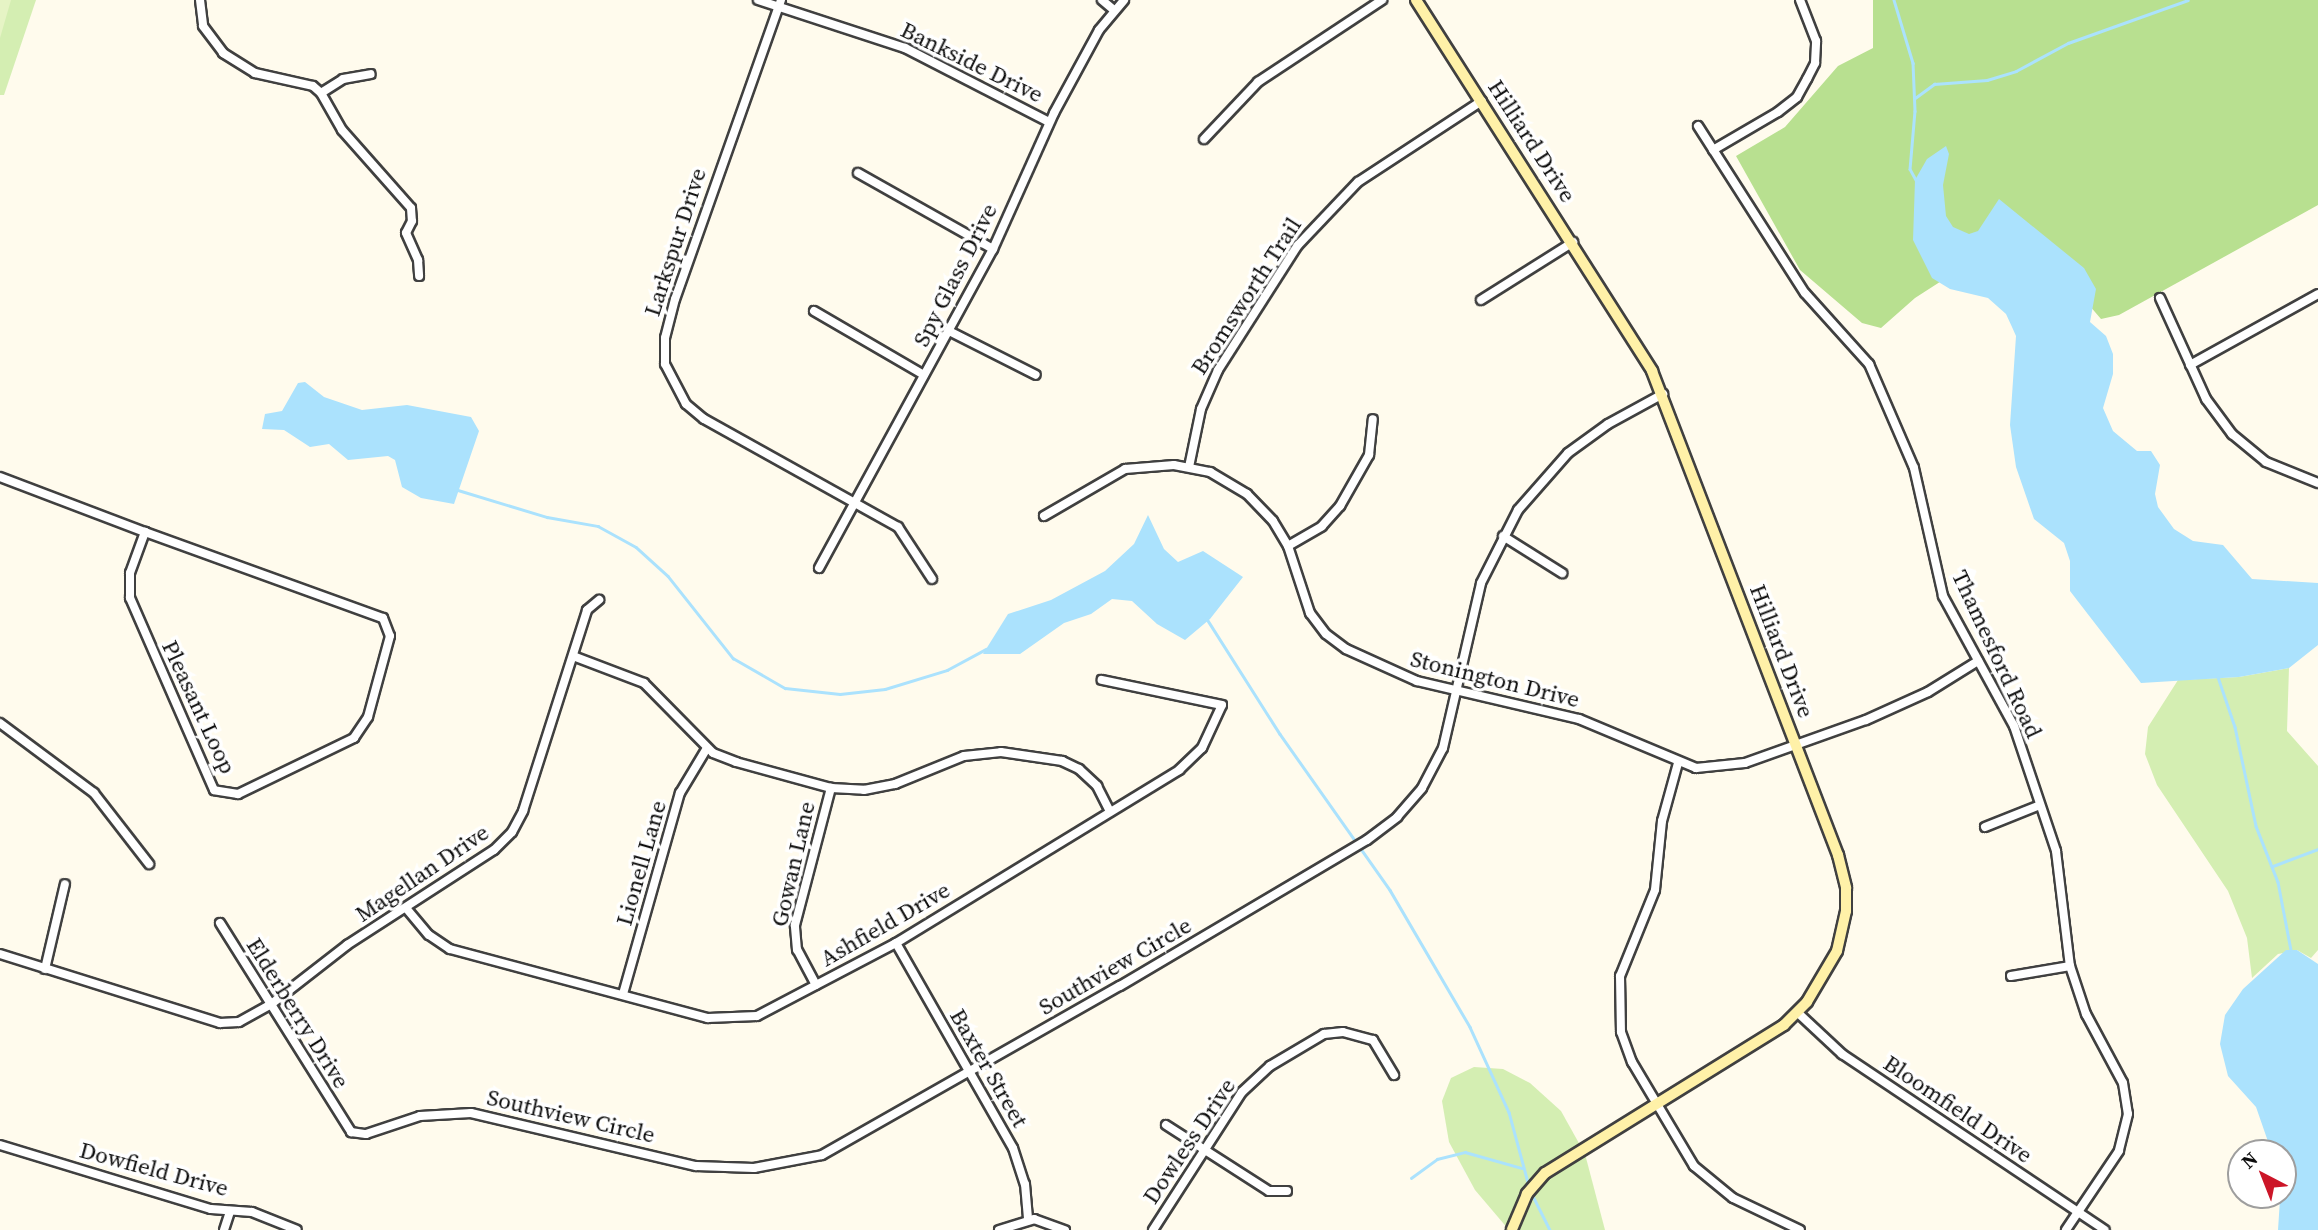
<!DOCTYPE html>
<html>
<head>
<meta charset="utf-8">
<style>
  body { margin:0 }
  #map { position:relative; width:2318px; height:1230px; overflow:hidden; background:#fffbed; font-family:"Source Serif 4",serif }
  div>[style] { position:absolute }
  [style*='--x'] { left:calc(var(--x)*1px); top:calc(var(--y)*1px); width:calc(var(--w)*1px); rotate:calc(var(--a)*1deg) }
  .green>* { inset:0; background:#d4eeb2 }
  .forest>* { inset:0; background:#b8e090 }
  .pitch>* { inset:0; background:#e6f4c5 }
  .water>* { inset:0; background:#abe2fd }
  .stream>* { height:2.5px; margin:-1.25px; padding:0 1.25px; transform-origin:1.25px; border-radius:1.25px; background:#abe2fd }
  .roads { filter:drop-shadow(2px 0 #404040) drop-shadow(-2px 0 #404040) drop-shadow(0 2px #404040) drop-shadow(0 -2px #404040) }
  .street>* { height:8px; margin:-4px; padding:0 4px; transform-origin:4px; border-radius:4px; background:#fff }
  .secondary>* { height:10px; margin:-5px; padding:0 5px; transform-origin:5px; border-radius:5px; background:#fff1a8 }
  span { translate:-50% -50%; white-space:nowrap; text-align:center; line-height:1.15; -webkit-text-stroke:7px #fff; paint-order:stroke }
  .street-label { font-size:23px; color:#0d0d0d }
  .north { position:absolute; left:2227px; top:1139px; width:70px; height:70px; box-sizing:border-box; background:#fff; border:2px solid #9e9e9e; border-radius:50%; rotate:318deg; font-size:19px; font-weight:700; line-height:28px; text-align:center; color:#0d0d0d }
  .north::after { content:''; display:block; margin:auto; width:24px; height:32px; background:#cc1628; clip-path:polygon(50% 0,100% 100%,50% 72%,0 100%) }
</style>
</head>
<body>
<div id="map">
  <div class="green">
    <i style="clip-path:polygon(0 0,36px 0,4px 95px,0 95px)"></i>
    <i style="clip-path:polygon(2289px 668px,2287px 731px,2318px 766px,2318px 950px,2311px 958px,2297px 950px,2278px 954px,2252px 978px,2247px 938px,2228px 891px,2157px 785px,2145px 754px,2148px 727px,2178px 680px,2239px 677px)"></i>
    <i style="clip-path:polygon(1474px 1067px,1503px 1069px,1530px 1083px,1561px 1111px,1585px 1154px,1605px 1230px,1509px 1230px,1475px 1190px,1449px 1142px,1442px 1101px,1451px 1078px)"></i>
  </div>
  <div class="forest">
    <i style="clip-path:polygon(1873px 0,2318px 0,2318px 205px,2119px 315px,2101px 319px,2083px 298px,1960px 269px,1915px 298px,1881px 328px,1862px 323px,1800px 270px,1736px 156px,1785px 127px,1838px 66px,1873px 48px)"></i>
  </div>
  <div class="pitch">
    <i style="clip-path:polygon(0 0,11px 0,0 38px)"></i>
  </div>
  <div class="water">
    <i style="clip-path:polygon(1946px 146px,1949px 154px,1943px 185px,1946px 216px,1953px 227px,1969px 234px,1978px 231px,1999px 199px,2084px 268px,2096px 289px,2090px 322px,2106px 336px,2113px 354px,2113px 374px,2103px 408px,2113px 431px,2137px 451px,2151px 451px,2160px 465px,2155px 494px,2158px 507px,2174px 529px,2193px 541px,2223px 545px,2252px 579px,2318px 583px,2318px 645px,2289px 668px,2239px 677px,2141px 683px,2070px 591px,2070px 561px,2064px 543px,2034px 519px,2016px 467px,2010px 425px,2016px 336px,2012px 327px,2006px 314px,1988px 298px,1950px 289px,1932px 278px,1913px 240px,1915px 180px,1927px 159px)"></i>
    <i style="clip-path:polygon(305px 382px,324px 397px,362px 410px,407px 405px,471px 417px,479px 431px,454px 504px,421px 498px,402px 487px,395px 460px,388px 456px,348px 460px,329px 444px,310px 447px,284px 430px,262px 429px,265px 414px,282px 411px,298px 383px)"></i>
    <i style="clip-path:polygon(1148px 515px,1164px 549px,1178px 562px,1203px 551px,1243px 577px,1210px 619px,1185px 640px,1157px 624px,1132px 601px,1112px 599px,1091px 614px,1064px 623px,1020px 654px,983px 654px,1008px 614px,1051px 600px,1105px 571px,1134px 544px)"></i>
    <i style="clip-path:polygon(2286px 950px,2297px 950px,2318px 964px,2318px 1230px,2278px 1230px,2283px 1153px,2272px 1153px,2256px 1107px,2228px 1076px,2220px 1044px,2225px 1015px,2243px 989px)"></i>
  </div>
  <div class="stream">
    <i style="--x:1894;--y:0;--w:66;--a:73.2"></i>
    <i style="--x:1913;--y:63;--w:48;--a:87.6"></i>
    <i style="--x:1915;--y:111;--w:58;--a:94.9"></i>
    <i style="--x:1910;--y:169;--w:13;--a:61"></i>
    <i style="--x:1915;--y:98;--w:24;--a:-36"></i>
    <i style="--x:1934;--y:84;--w:53;--a:-4.3"></i>
    <i style="--x:1987;--y:80;--w:30;--a:-17"></i>
    <i style="--x:2016;--y:71;--w:59;--a:-28.3"></i>
    <i style="--x:2068;--y:43;--w:127;--a:-19.7"></i>
    <i style="--x:458;--y:490;--w:93;--a:16.9"></i>
    <i style="--x:547;--y:517;--w:52;--a:10"></i>
    <i style="--x:598;--y:526;--w:43;--a:28.9"></i>
    <i style="--x:636;--y:547;--w:43;--a:42.2"></i>
    <i style="--x:668;--y:576;--w:105;--a:51.6"></i>
    <i style="--x:733;--y:658;--w:60;--a:30"></i>
    <i style="--x:785;--y:688;--w:55;--a:6.2"></i>
    <i style="--x:840;--y:694;--w:45;--a:-6.3"></i>
    <i style="--x:885;--y:689;--w:65;--a:-17"></i>
    <i style="--x:947;--y:670;--w:44;--a:-28.3"></i>
    <i style="--x:1207;--y:619;--w:136;--a:57.6"></i>
    <i style="--x:1280;--y:734;--w:191;--a:54.8"></i>
    <i style="--x:1390;--y:890;--w:159;--a:59.7"></i>
    <i style="--x:1470;--y:1027;--w:94;--a:65.4"></i>
    <i style="--x:1509;--y:1112;--w:77;--a:74.9"></i>
    <i style="--x:2218;--y:677;--w:53;--a:71.2"></i>
    <i style="--x:2235;--y:727;--w:101;--a:78"></i>
    <i style="--x:2256;--y:826;--w:60;--a:68.6"></i>
    <i style="--x:2278;--y:882;--w:69;--a:79.2"></i>
    <i style="--x:2273;--y:866;--w:48;--a:-20.7"></i>
    <i style="--x:1411;--y:1178;--w:32;--a:-36"></i>
    <i style="--x:1437;--y:1159;--w:29;--a:-14"></i>
    <i style="--x:1465;--y:1152;--w:59;--a:15.7"></i>
    <i style="--x:1531;--y:1192;--w:42;--a:63.4"></i>
  </div>
  <div class="roads">
    <div class="street">
      <i style="--x:200;--y:0;--w:26;--a:83"></i>
      <i style="--x:203;--y:26;--w:34;--a:53"></i>
      <i style="--x:223;--y:53;--w:38;--a:32"></i>
      <i style="--x:255;--y:73;--w:59;--a:12.6"></i>
      <i style="--x:313;--y:86;--w:11;--a:41"></i>
      <i style="--x:321;--y:93;--w:43;--a:60.4"></i>
      <i style="--x:342;--y:130;--w:104;--a:48.5"></i>
      <i style="--x:411;--y:208;--w:13;--a:86"></i>
      <i style="--x:412;--y:221;--w:13;--a:117"></i>
      <i style="--x:406;--y:233;--w:30;--a:66"></i>
      <i style="--x:418;--y:260;--w:16;--a:86"></i>
      <i style="--x:758;--y:0;--w:155;--a:18.1"></i>
      <i style="--x:905;--y:48;--w:162;--a:27.2"></i>
      <i style="--x:781;--y:0;--w:317;--a:109.5"></i>
      <i style="--x:675;--y:299;--w:40;--a:104.4"></i>
      <i style="--x:665;--y:338;--w:26;--a:90"></i>
      <i style="--x:665;--y:364;--w:45;--a:62.3"></i>
      <i style="--x:686;--y:404;--w:23;--a:40"></i>
      <i style="--x:704;--y:419;--w:222;--a:29.1"></i>
      <i style="--x:898;--y:527;--w:62;--a:56.8"></i>
      <i style="--x:1102;--y:0;--w:16;--a:40"></i>
      <i style="--x:321;--y:93;--w:26;--a:-32"></i>
      <i style="--x:343;--y:79;--w:28;--a:-10"></i>
      <i style="--x:1698;--y:126;--w:198;--a:57.4"></i>
      <i style="--x:1805;--y:293;--w:96;--a:48"></i>
      <i style="--x:1869;--y:364;--w:113;--a:66.6"></i>
      <i style="--x:1914;--y:468;--w:131;--a:77.2"></i>
      <i style="--x:1943;--y:596;--w:148;--a:61.4"></i>
      <i style="--x:2014;--y:726;--w:132;--a:71.4"></i>
      <i style="--x:2056;--y:851;--w:116;--a:83.1"></i>
      <i style="--x:2070;--y:966;--w:51;--a:71.6"></i>
      <i style="--x:2086;--y:1014;--w:78;--a:61.8"></i>
      <i style="--x:2123;--y:1083;--w:31;--a:81"></i>
      <i style="--x:2128;--y:1114;--w:38;--a:104"></i>
      <i style="--x:2119;--y:1151;--w:95;--a:123.9"></i>
      <i style="--x:1204;--y:139;--w:79;--a:-46.5"></i>
      <i style="--x:1258;--y:82;--w:149;--a:-33.5"></i>
      <i style="--x:1713;--y:150;--w:75;--a:-30.3"></i>
      <i style="--x:1778;--y:112;--w:24;--a:-38"></i>
      <i style="--x:1797;--y:97;--w:21;--a:-61"></i>
      <i style="--x:1807;--y:79;--w:18;--a:-63"></i>
      <i style="--x:1815;--y:63;--w:22;--a:-87"></i>
      <i style="--x:1816;--y:41;--w:44;--a:-111.3"></i>
      <i style="--x:858;--y:173;--w:155;--a:29.4"></i>
      <i style="--x:2160;--y:298;--w:111;--a:65.5"></i>
      <i style="--x:2206;--y:399;--w:44;--a:53.4"></i>
      <i style="--x:2232;--y:434;--w:44;--a:39.5"></i>
      <i style="--x:2266;--y:462;--w:56;--a:22"></i>
      <i style="--x:1481;--y:300;--w:109;--a:-32.2"></i>
      <i style="--x:814;--y:311;--w:127;--a:30.2"></i>
      <i style="--x:949;--y:331;--w:97;--a:26.8"></i>
      <i style="--x:2190;--y:365;--w:146;--a:-29"></i>
      <i style="--x:1189;--y:467;--w:59;--a:-78.3"></i>
      <i style="--x:1201;--y:409;--w:43;--a:-66.4"></i>
      <i style="--x:1218;--y:370;--w:148;--a:-57.4"></i>
      <i style="--x:1298;--y:245;--w:87;--a:-46.4"></i>
      <i style="--x:1358;--y:182;--w:148;--a:-33.2"></i>
      <i style="--x:0;--y:477;--w:155;--a:20.8"></i>
      <i style="--x:1044;--y:516;--w:94;--a:-30.1"></i>
      <i style="--x:1125;--y:469;--w:49;--a:-4.7"></i>
      <i style="--x:1174;--y:465;--w:37;--a:11"></i>
      <i style="--x:1210;--y:472;--w:43;--a:30.7"></i>
      <i style="--x:1247;--y:494;--w:37;--a:46"></i>
      <i style="--x:1273;--y:521;--w:29;--a:59"></i>
      <i style="--x:1288;--y:546;--w:71;--a:71.8"></i>
      <i style="--x:1310;--y:613;--w:26;--a:53"></i>
      <i style="--x:1326;--y:634;--w:25;--a:37"></i>
      <i style="--x:1346;--y:649;--w:78;--a:24.3"></i>
      <i style="--x:1417;--y:681;--w:166;--a:13.2"></i>
      <i style="--x:1579;--y:719;--w:127;--a:22.7"></i>
      <i style="--x:1696;--y:768;--w:49;--a:-5.8"></i>
      <i style="--x:1745;--y:763;--w:128;--a:-19.6"></i>
      <i style="--x:1866;--y:720;--w:68;--a:-24.3"></i>
      <i style="--x:1928;--y:692;--w:59;--a:-31.8"></i>
      <i style="--x:145;--y:532;--w:253;--a:19.9"></i>
      <i style="--x:383;--y:618;--w:19;--a:69"></i>
      <i style="--x:390;--y:636;--w:84;--a:105.2"></i>
      <i style="--x:368;--y:717;--w:25;--a:124"></i>
      <i style="--x:354;--y:738;--w:129;--a:154.2"></i>
      <i style="--x:238;--y:794;--w:24;--a:-171"></i>
      <i style="--x:214;--y:790;--w:210;--a:-113.6"></i>
      <i style="--x:130;--y:598;--w:25;--a:-90"></i>
      <i style="--x:130;--y:573;--w:44;--a:-69.9"></i>
      <i style="--x:1503;--y:536;--w:70;--a:32.1"></i>
      <i style="--x:1288;--y:546;--w:39;--a:-30"></i>
      <i style="--x:1322;--y:526;--w:27;--a:-48"></i>
      <i style="--x:1340;--y:506;--w:59;--a:-60.4"></i>
      <i style="--x:1369;--y:455;--w:36;--a:-84"></i>
      <i style="--x:819;--y:568;--w:363;--a:-61.4"></i>
      <i style="--x:993;--y:249;--w:149;--a:-65.8"></i>
      <i style="--x:1054;--y:113;--w:94;--a:-61.5"></i>
      <i style="--x:1099;--y:30;--w:39;--a:-50"></i>
      <i style="--x:573;--y:656;--w:76;--a:20.8"></i>
      <i style="--x:644;--y:683;--w:98;--a:45.4"></i>
      <i style="--x:713;--y:753;--w:25;--a:21"></i>
      <i style="--x:736;--y:762;--w:98;--a:15.3"></i>
      <i style="--x:831;--y:788;--w:33;--a:3"></i>
      <i style="--x:864;--y:790;--w:32;--a:-11"></i>
      <i style="--x:895;--y:784;--w:74;--a:-22.1"></i>
      <i style="--x:964;--y:756;--w:37;--a:-6"></i>
      <i style="--x:1001;--y:752;--w:62;--a:8.4"></i>
      <i style="--x:1062;--y:761;--w:19;--a:25"></i>
      <i style="--x:1079;--y:769;--w:25;--a:43"></i>
      <i style="--x:1097;--y:786;--w:28;--a:63"></i>
      <i style="--x:0;--y:723;--w:117;--a:36.7"></i>
      <i style="--x:94;--y:793;--w:90;--a:52.2"></i>
      <i style="--x:1678;--y:763;--w:60;--a:105.4"></i>
      <i style="--x:1662;--y:821;--w:69;--a:95.8"></i>
      <i style="--x:1655;--y:890;--w:93;--a:112.1"></i>
      <i style="--x:1620;--y:976;--w:56;--a:89"></i>
      <i style="--x:1621;--y:1032;--w:32;--a:70"></i>
      <i style="--x:1632;--y:1062;--w:121;--a:59.2"></i>
      <i style="--x:1694;--y:1166;--w:50;--a:39.4"></i>
      <i style="--x:1733;--y:1198;--w:74;--a:25.5"></i>
      <i style="--x:1985;--y:827;--w:59;--a:-21.8"></i>
      <i style="--x:406;--y:908;--w:35;--a:50"></i>
      <i style="--x:429;--y:935;--w:25;--a:34"></i>
      <i style="--x:450;--y:949;--w:267;--a:15"></i>
      <i style="--x:708;--y:1018;--w:49;--a:-2.3"></i>
      <i style="--x:757;--y:1016;--w:157;--a:-27.7"></i>
      <i style="--x:896;--y:943;--w:332;--a:-31.4"></i>
      <i style="--x:1179;--y:770;--w:32;--a:-44"></i>
      <i style="--x:1202;--y:748;--w:47;--a:-65.1"></i>
      <i style="--x:1222;--y:705;--w:123;--a:-168.2"></i>
      <i style="--x:220;--y:923;--w:247;--a:57.9"></i>
      <i style="--x:351;--y:1132;--w:15;--a:8"></i>
      <i style="--x:366;--y:1134;--w:57;--a:-18.4"></i>
      <i style="--x:420;--y:1116;--w:51;--a:-3.4"></i>
      <i style="--x:471;--y:1113;--w:231;--a:13.3"></i>
      <i style="--x:696;--y:1166;--w:58;--a:2"></i>
      <i style="--x:754;--y:1168;--w:69;--a:-10.8"></i>
      <i style="--x:822;--y:1155;--w:343;--a:-29.6"></i>
      <i style="--x:1120;--y:986;--w:287;--a:-30.6"></i>
      <i style="--x:1367;--y:840;--w:38;--a:-37"></i>
      <i style="--x:1397;--y:817;--w:38;--a:-49"></i>
      <i style="--x:1422;--y:788;--w:45;--a:-62.3"></i>
      <i style="--x:1443;--y:748;--w:169;--a:-77"></i>
      <i style="--x:1481;--y:583;--w:82;--a:-63.1"></i>
      <i style="--x:1518;--y:510;--w:76;--a:-48.7"></i>
      <i style="--x:1568;--y:453;--w:49;--a:-35.9"></i>
      <i style="--x:1608;--y:424;--w:63;--a:-28.6"></i>
      <i style="--x:896;--y:943;--w:236;--a:60.3"></i>
      <i style="--x:1013;--y:1148;--w:38;--a:72"></i>
      <i style="--x:1025;--y:1184;--w:35;--a:85"></i>
      <i style="--x:0;--y:954;--w:231;--a:17.4"></i>
      <i style="--x:220;--y:1023;--w:19;--a:-3"></i>
      <i style="--x:239;--y:1022;--w:35;--a:-29"></i>
      <i style="--x:270;--y:1005;--w:98;--a:-37.9"></i>
      <i style="--x:347;--y:945;--w:175;--a:-32.9"></i>
      <i style="--x:494;--y:850;--w:25;--a:-45"></i>
      <i style="--x:512;--y:832;--w:24;--a:-62"></i>
      <i style="--x:523;--y:811;--w:211;--a:-72.3"></i>
      <i style="--x:587;--y:610;--w:16;--a:-40"></i>
      <i style="--x:45;--y:969;--w:87;--a:-76.8"></i>
      <i style="--x:2011;--y:976;--w:60;--a:-9.6"></i>
      <i style="--x:816;--y:985;--w:40;--a:-118"></i>
      <i style="--x:797;--y:950;--w:25;--a:-95"></i>
      <i style="--x:795;--y:925;--w:142;--a:-75.3"></i>
      <i style="--x:623;--y:994;--w:209;--a:-74.2"></i>
      <i style="--x:680;--y:793;--w:52;--a:-59"></i>
      <i style="--x:1797;--y:1012;--w:62;--a:43"></i>
      <i style="--x:1842;--y:1054;--w:316;--a:33.8"></i>
      <i style="--x:1166;--y:1125;--w:122;--a:32.7"></i>
      <i style="--x:1269;--y:1191;--w:18;--a:0"></i>
      <i style="--x:0;--y:1145;--w:220;--a:16.9"></i>
      <i style="--x:211;--y:1209;--w:41;--a:4.2"></i>
      <i style="--x:252;--y:1212;--w:48;--a:21.8"></i>
      <i style="--x:224;--y:1230;--w:20;--a:-72"></i>
      <i style="--x:999;--y:1230;--w:37;--a:-17"></i>
      <i style="--x:1034;--y:1219;--w:33;--a:20"></i>
      <i style="--x:1153;--y:1230;--w:164;--a:-57.2"></i>
      <i style="--x:1242;--y:1092;--w:38;--a:-43"></i>
      <i style="--x:1270;--y:1066;--w:63;--a:-30.7"></i>
      <i style="--x:1324;--y:1034;--w:19;--a:-6"></i>
      <i style="--x:1343;--y:1032;--w:31;--a:15"></i>
      <i style="--x:1373;--y:1040;--w:41;--a:59"></i>
    </div>
    <div class="secondary">
      <i style="--x:1416;--y:0;--w:440;--a:57.5"></i>
      <i style="--x:1652;--y:371;--w:519;--a:68.98"></i>
      <i style="--x:1838;--y:855;--w:34;--a:76"></i>
      <i style="--x:1846;--y:888;--w:23;--a:90"></i>
      <i style="--x:1846;--y:911;--w:41;--a:102.7"></i>
      <i style="--x:1837;--y:951;--w:59;--a:120.5"></i>
      <i style="--x:1807;--y:1002;--w:33;--a:135"></i>
      <i style="--x:1784;--y:1025;--w:281;--a:148.2"></i>
      <i style="--x:1545;--y:1173;--w:28;--a:131"></i>
      <i style="--x:1527;--y:1194;--w:39;--a:113"></i>
    </div>
  </div>
  <div class="street-label">
    <span style="left:972px;top:62px;rotate:26deg">Bankside Drive</span>
    <span style="left:1532px;top:141px;rotate:57deg">Hilliard Drive</span>
    <span style="left:675px;top:242px;rotate:-72deg">Larkspur Drive</span>
    <span style="left:955px;top:275px;rotate:-63deg">Spy Glass Drive</span>
    <span style="left:1246px;top:296px;rotate:-57deg">Bromsworth Trail</span>
    <span style="left:1782px;top:651px;rotate:69deg">Hilliard Drive</span>
    <span style="left:1997px;top:654px;rotate:65deg">Thamesford Road</span>
    <span style="left:1495px;top:679px;rotate:14deg">Stonington Drive</span>
    <span style="left:199px;top:707px;rotate:65deg">Pleasant Loop</span>
    <span style="left:641px;top:863px;rotate:-74deg">Lionell Lane</span>
    <span style="left:793px;top:864px;rotate:-77deg">Gowan Lane</span>
    <span style="left:422px;top:873px;rotate:-34deg">Magellan Drive</span>
    <span style="left:885px;top:924px;rotate:-30deg">Ashfield Drive</span>
    <span style="left:1115px;top:966px;rotate:-30deg">Southview Circle</span>
    <span style="left:298px;top:1013px;rotate:58deg">Elderberry Drive</span>
    <span style="left:989px;top:1068px;rotate:60deg">Baxter Street</span>
    <span style="left:1958px;top:1109px;rotate:34deg">Bloomfield Drive</span>
    <span style="left:571px;top:1116px;rotate:13deg">Southview Circle</span>
    <span style="left:1189px;top:1141px;rotate:-56deg">Dowless Drive</span>
    <span style="left:154px;top:1169px;rotate:15deg">Dowfield Drive</span>
  </div>
  <div class="north">N</div>
</div>
</body>
</html>
